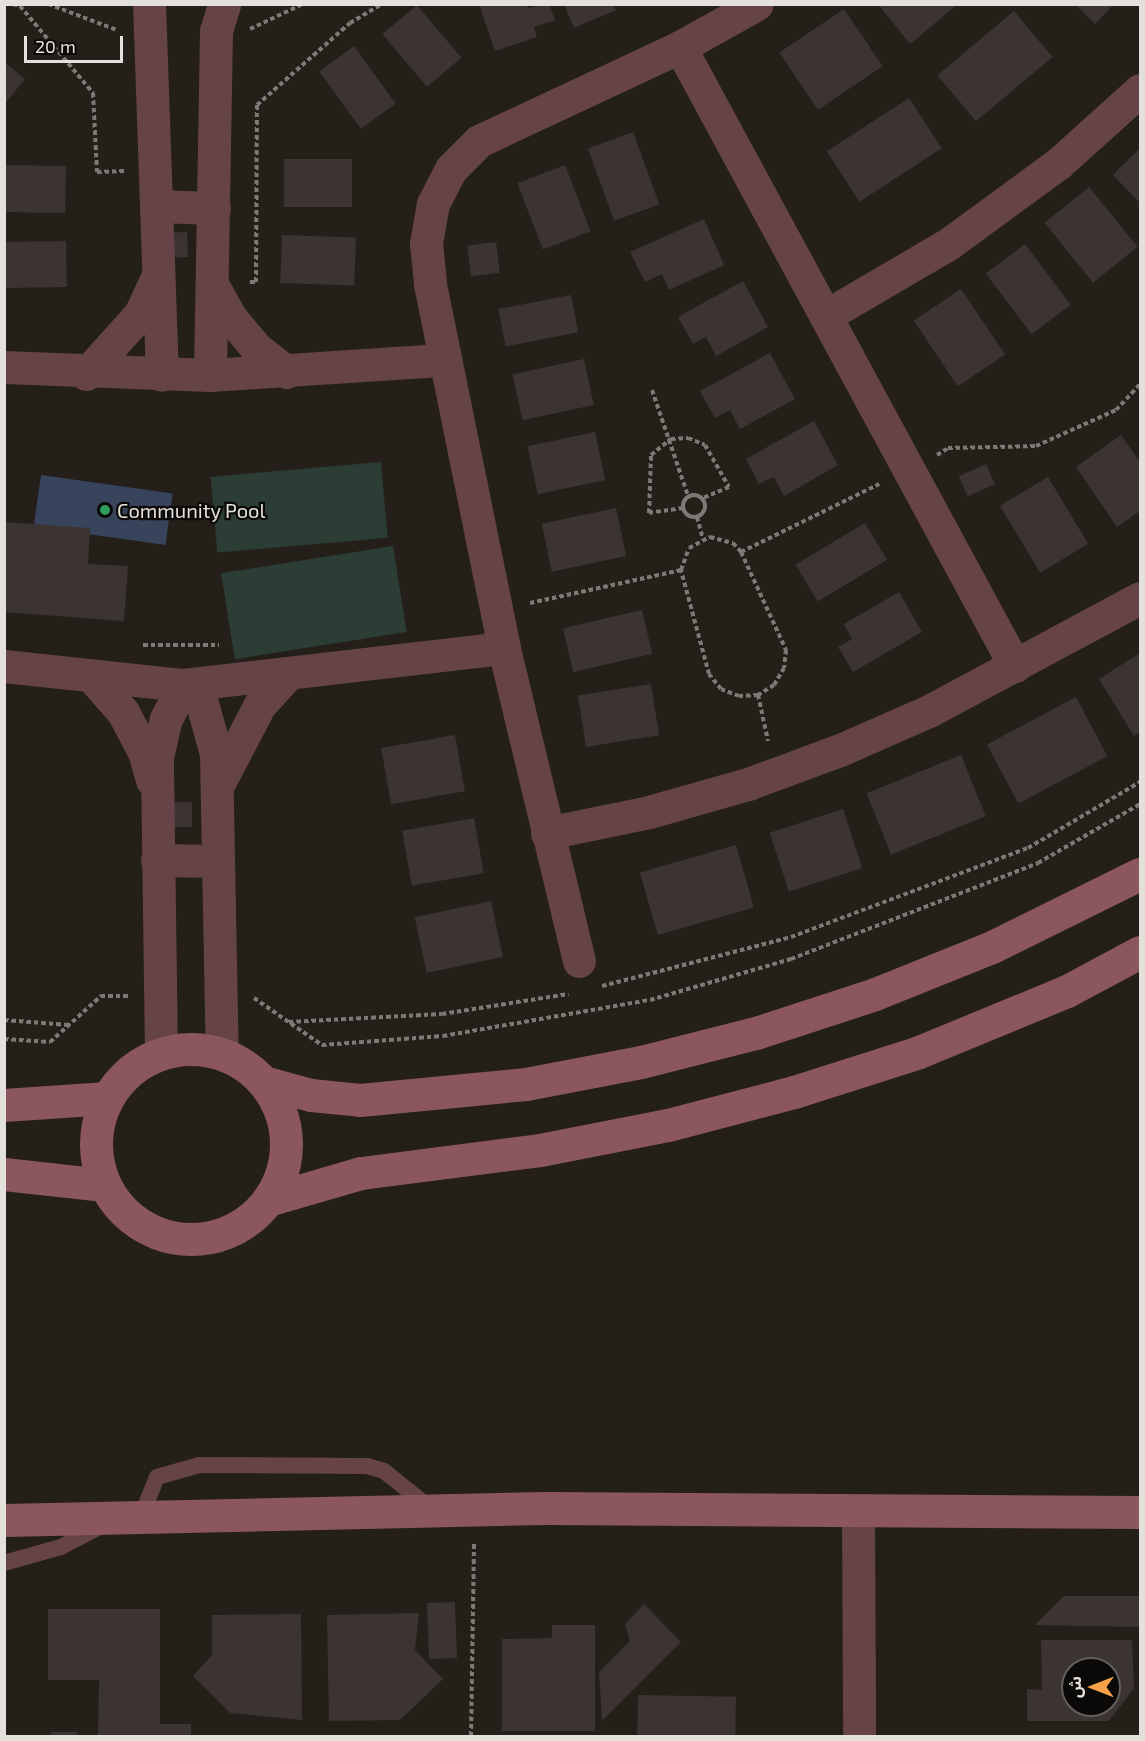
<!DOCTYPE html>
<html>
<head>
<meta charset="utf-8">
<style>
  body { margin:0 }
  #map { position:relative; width:1145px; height:1741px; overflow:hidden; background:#241f19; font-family:"Exo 2","Noto Sans Arabic",sans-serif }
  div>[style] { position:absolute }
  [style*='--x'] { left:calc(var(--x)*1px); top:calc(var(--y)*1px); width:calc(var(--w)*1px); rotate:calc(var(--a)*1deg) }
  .green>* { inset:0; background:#2b3d35; transform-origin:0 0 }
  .water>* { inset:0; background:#37445c; transform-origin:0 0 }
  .building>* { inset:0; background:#3c3432; transform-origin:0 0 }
  .path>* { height:4px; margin-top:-2px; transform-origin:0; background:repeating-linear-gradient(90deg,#7e7974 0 4.5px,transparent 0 7.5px) }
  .path>.ring { margin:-2px; padding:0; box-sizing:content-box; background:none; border:4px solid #7e7974; border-radius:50% }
  .lane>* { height:16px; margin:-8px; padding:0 8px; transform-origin:8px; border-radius:8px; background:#654347 }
  .street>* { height:33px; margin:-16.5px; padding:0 16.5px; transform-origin:16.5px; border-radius:16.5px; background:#654347 }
  .secondary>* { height:33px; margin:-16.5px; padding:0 16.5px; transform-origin:16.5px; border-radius:16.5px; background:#8b565c }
  .secondary>.ring { margin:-16.5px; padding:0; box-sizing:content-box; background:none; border:33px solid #8b565c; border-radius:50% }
  .dots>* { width:16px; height:16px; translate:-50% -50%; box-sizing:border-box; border:3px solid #0b0907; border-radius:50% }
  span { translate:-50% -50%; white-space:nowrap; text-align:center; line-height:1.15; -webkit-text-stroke:4.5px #0b0907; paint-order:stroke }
  .poi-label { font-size:20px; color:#e4e0dc }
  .left { translate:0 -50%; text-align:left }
  .frame { position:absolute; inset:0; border:6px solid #e4e0dc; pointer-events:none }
  .north { position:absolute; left:1061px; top:1657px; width:60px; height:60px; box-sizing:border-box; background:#0b0907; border:2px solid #625f5c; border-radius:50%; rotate:270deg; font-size:16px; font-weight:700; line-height:24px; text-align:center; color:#e4e0dc }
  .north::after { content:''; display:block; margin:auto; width:21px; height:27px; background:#f7a14a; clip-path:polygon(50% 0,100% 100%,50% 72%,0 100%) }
  .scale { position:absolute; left:24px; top:36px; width:99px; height:27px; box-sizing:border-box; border:3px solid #e4e0dc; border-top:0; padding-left:8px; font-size:18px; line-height:21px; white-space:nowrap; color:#e4e0dc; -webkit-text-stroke:4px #0b0907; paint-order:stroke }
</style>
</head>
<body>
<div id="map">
  <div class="green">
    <i style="left:381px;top:462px;width:76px;height:171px;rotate:85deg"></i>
    <i style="left:393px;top:546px;width:87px;height:174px;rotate:81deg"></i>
  </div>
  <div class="water">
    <i style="left:41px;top:475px;width:133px;height:52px;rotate:8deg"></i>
  </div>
  <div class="building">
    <i style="clip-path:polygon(479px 4px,526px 4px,528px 8px,549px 4px,555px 20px,534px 27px,537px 37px,495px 51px)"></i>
    <i style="clip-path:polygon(564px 4px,613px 4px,616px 10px,574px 28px)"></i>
    <i style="clip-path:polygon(878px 4px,958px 4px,910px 44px)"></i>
    <i style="clip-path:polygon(1075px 4px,1114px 4px,1095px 24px)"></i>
    <i style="left:417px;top:5px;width:69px;height:45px;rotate:50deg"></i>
    <i style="left:844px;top:9px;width:69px;height:78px;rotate:56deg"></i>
    <i style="left:1014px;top:11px;width:60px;height:100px;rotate:50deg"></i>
    <i style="left:354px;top:46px;width:71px;height:43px;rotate:54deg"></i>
    <i style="clip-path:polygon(4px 62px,25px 79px,4px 105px)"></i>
    <i style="left:909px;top:98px;width:60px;height:98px;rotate:57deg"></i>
    <i style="left:633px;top:132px;width:77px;height:48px;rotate:70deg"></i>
    <i style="clip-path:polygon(1140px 148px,1140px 203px,1113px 175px)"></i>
    <i style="left:284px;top:159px;width:68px;height:48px"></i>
    <i style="left:4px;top:165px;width:62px;height:47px;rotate:1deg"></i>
    <i style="left:565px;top:165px;width:71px;height:51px;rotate:69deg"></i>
    <i style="left:1089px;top:187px;width:77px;height:57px;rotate:51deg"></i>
    <i style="clip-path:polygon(704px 219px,724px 265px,669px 290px,662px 274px,645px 282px,630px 252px)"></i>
    <i style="left:187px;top:232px;width:25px;height:24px;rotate:88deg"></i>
    <i style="left:282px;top:235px;width:74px;height:48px;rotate:2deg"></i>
    <i style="left:66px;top:241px;width:46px;height:62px;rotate:89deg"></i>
    <i style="left:496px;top:242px;width:31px;height:29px;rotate:83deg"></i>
    <i style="left:1025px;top:244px;width:76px;height:49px;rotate:53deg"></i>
    <i style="clip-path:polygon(743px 281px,768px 327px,716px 356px,706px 337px,693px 344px,678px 317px)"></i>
    <i style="left:961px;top:289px;width:79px;height:57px;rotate:56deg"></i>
    <i style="left:571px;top:295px;width:38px;height:74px;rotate:79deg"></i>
    <i style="clip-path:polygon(770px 353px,795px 399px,740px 429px,730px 410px,715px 418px,700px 391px)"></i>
    <i style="left:584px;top:359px;width:47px;height:73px;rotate:78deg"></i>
    <i style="clip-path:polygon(814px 421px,838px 465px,784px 496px,774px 477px,759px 484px,746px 459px)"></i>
    <i style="left:595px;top:432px;width:49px;height:69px;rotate:78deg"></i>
    <i style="clip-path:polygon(1121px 435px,1140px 462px,1140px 511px,1117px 527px,1076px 467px)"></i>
    <i style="left:986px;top:464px;width:22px;height:30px;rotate:66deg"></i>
    <i style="left:1048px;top:477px;width:78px;height:56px;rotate:59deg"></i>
    <i style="left:616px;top:508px;width:49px;height:76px;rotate:78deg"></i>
    <i style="clip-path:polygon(4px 522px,90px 528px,88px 564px,128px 566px,124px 621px,4px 612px)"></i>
    <i style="left:865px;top:523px;width:43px;height:81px;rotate:59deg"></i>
    <i style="clip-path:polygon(899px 592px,922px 632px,853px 672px,838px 647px,852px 639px,844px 624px)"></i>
    <i style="left:642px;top:610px;width:45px;height:81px;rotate:77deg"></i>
    <i style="clip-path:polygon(1140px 653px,1140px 732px,1134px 736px,1099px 679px)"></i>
    <i style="left:651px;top:684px;width:52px;height:74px;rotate:81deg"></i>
    <i style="left:1076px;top:697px;width:67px;height:101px;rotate:62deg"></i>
    <i style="left:455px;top:735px;width:57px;height:75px;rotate:80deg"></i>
    <i style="left:961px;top:755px;width:66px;height:102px;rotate:68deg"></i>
    <i style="left:167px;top:802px;width:25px;height:25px"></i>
    <i style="left:843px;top:809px;width:62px;height:77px;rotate:72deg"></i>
    <i style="left:474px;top:818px;width:56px;height:73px;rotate:80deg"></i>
    <i style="left:736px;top:845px;width:65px;height:100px;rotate:74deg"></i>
    <i style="left:491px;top:901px;width:57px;height:78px;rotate:78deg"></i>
    <i style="clip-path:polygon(1064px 1596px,1140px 1596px,1140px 1627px,1035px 1625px)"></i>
    <i style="left:455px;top:1602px;width:56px;height:28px;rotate:88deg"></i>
    <i style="clip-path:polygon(644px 1604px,681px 1642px,602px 1721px,599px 1672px,630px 1641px,625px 1624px)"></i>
    <i style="clip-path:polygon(48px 1609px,160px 1609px,160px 1724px,191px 1724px,191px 1736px,98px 1735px,99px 1680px,48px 1680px)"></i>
    <i style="clip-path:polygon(419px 1613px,415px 1650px,443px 1679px,400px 1720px,329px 1721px,327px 1615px)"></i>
    <i style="clip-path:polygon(301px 1614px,302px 1720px,230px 1713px,193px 1676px,212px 1655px,212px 1615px)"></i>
    <i style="clip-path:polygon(552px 1625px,595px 1625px,595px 1731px,502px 1731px,502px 1639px,552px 1638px)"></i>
    <i style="clip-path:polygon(evenodd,1041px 1640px,1132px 1640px,1134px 1688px,1109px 1721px,1027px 1721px,1027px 1689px,1042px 1690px,1041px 1640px,1073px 1669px,1109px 1669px,1109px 1705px,1073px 1705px,1073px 1669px)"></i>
    <i style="left:638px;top:1695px;width:98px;height:41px;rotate:1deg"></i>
    <i style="left:51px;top:1732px;width:26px;height:4px"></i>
  </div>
  <div class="path">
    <i style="--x:13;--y:4;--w:7;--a:16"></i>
    <i style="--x:20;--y:6;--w:114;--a:50"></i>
    <i style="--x:93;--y:93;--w:79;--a:87.1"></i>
    <i style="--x:97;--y:172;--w:27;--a:-2"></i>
    <i style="--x:48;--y:4;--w:74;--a:20.6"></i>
    <i style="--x:250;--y:29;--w:59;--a:-25.3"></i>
    <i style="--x:250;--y:282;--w:6;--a:0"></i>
    <i style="--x:256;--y:282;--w:177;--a:-89.7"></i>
    <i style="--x:257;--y:105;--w:124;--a:-41.4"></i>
    <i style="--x:350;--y:23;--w:37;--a:-31"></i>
    <i style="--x:652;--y:390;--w:112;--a:71.2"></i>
    <i style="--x:937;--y:455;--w:13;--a:-32"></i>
    <i style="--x:948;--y:448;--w:88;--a:-1.3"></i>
    <i style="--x:1036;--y:446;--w:88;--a:-24.2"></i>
    <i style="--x:1116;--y:410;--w:35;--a:-47"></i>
    <i class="ring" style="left:683px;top:495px;width:18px;height:18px"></i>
    <i style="--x:683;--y:508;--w:34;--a:172"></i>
    <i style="--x:649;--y:513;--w:58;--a:-88"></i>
    <i style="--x:651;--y:455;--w:26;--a:-39"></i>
    <i style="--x:671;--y:439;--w:17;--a:-3"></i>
    <i style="--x:688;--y:438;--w:18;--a:22"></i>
    <i style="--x:705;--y:445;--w:48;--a:60.3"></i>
    <i style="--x:729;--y:487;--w:28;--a:157"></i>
    <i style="--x:697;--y:517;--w:23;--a:75"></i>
    <i style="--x:710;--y:537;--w:24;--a:15"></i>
    <i style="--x:733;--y:543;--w:12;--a:48"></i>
    <i style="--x:741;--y:552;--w:108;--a:65.3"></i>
    <i style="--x:786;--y:650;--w:18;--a:96"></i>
    <i style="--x:784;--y:668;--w:20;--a:120"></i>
    <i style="--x:774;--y:685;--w:19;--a:148"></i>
    <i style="--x:758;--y:695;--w:19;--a:177"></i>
    <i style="--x:739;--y:696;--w:19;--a:-159"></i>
    <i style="--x:721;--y:689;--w:19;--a:-129"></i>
    <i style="--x:709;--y:674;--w:108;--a:-105.1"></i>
    <i style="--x:681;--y:570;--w:23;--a:-70"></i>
    <i style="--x:689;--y:548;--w:24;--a:-28"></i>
    <i style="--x:741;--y:552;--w:154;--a:-26.2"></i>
    <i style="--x:530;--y:603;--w:155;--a:-12.3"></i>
    <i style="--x:143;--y:645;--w:76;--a:0"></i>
    <i style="--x:758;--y:695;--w:47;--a:77.7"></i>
    <i style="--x:602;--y:986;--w:195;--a:-14.5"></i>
    <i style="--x:791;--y:937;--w:253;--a:-20.6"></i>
    <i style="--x:1028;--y:848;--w:130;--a:-30.5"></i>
    <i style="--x:254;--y:998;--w:83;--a:34.7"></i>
    <i style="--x:322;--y:1045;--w:121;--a:-4.3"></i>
    <i style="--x:443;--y:1036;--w:210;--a:-9.9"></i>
    <i style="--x:650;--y:1000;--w:147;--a:-16.2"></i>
    <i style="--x:791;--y:959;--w:265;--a:-21.2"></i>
    <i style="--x:1038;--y:863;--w:118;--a:-30"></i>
    <i style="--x:4;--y:1020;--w:65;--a:4.4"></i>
    <i style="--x:289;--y:1022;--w:153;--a:-3"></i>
    <i style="--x:442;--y:1014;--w:128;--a:-9"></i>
    <i style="--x:4;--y:1039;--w:46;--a:3.7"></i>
    <i style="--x:50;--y:1042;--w:69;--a:-42"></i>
    <i style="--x:101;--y:996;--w:28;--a:0"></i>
    <i style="--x:471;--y:1736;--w:195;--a:-89.1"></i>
  </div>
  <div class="lane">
    <i style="--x:140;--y:1519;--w:45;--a:-68"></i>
    <i style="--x:157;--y:1477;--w:44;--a:-15.9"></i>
    <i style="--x:199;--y:1465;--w:168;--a:0.3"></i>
    <i style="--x:367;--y:1466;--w:18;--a:16"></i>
    <i style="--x:384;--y:1471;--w:59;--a:38.8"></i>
    <i style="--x:4;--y:1563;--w:59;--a:-15.7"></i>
    <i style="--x:61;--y:1547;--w:50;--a:-27.6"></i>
  </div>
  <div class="street">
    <i style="--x:149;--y:4;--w:371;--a:88"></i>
    <i style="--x:680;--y:47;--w:704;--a:61.58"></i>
    <i style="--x:156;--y:206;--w:58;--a:2"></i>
    <i style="--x:212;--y:284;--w:39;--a:61"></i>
    <i style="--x:231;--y:318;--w:39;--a:50"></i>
    <i style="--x:256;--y:348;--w:39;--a:38"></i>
    <i style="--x:827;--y:315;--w:139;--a:-30.3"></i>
    <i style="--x:947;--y:245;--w:139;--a:-36.2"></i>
    <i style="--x:1059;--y:163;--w:109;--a:-42"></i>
    <i style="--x:4;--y:367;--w:206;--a:2.2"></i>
    <i style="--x:210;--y:375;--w:235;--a:-3.7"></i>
    <i style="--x:86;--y:374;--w:81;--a:-48"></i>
    <i style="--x:140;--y:314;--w:38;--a:-65"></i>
    <i style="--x:210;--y:375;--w:344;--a:-89"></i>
    <i style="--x:216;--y:31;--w:28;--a:-73"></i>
    <i style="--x:4;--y:666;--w:180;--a:6.1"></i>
    <i style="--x:183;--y:685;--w:323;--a:-6.6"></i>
    <i style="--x:94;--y:679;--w:44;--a:48.7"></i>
    <i style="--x:123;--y:712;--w:45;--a:62.3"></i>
    <i style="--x:144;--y:752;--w:29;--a:74"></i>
    <i style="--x:197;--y:685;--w:72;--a:74.6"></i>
    <i style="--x:216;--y:754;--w:300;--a:88.9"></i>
    <i style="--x:219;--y:783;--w:87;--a:-62.5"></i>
    <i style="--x:259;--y:706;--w:45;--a:-47.7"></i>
    <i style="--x:547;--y:833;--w:104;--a:-11.6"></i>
    <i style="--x:649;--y:812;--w:103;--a:-15.8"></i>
    <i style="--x:748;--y:784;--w:98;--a:-20.3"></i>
    <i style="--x:840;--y:750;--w:97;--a:-23.7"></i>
    <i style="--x:929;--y:711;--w:239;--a:-28.2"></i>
    <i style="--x:157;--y:860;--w:61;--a:0.9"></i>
    <i style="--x:579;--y:961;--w:322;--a:-103.5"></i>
    <i style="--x:504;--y:648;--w:372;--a:-101.5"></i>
    <i style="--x:430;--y:283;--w:40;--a:-95.7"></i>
    <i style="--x:426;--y:243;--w:40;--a:-80"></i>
    <i style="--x:433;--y:204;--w:39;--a:-63"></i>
    <i style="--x:451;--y:169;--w:40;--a:-45"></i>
    <i style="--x:479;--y:141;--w:222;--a:-25.1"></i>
    <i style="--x:680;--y:47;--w:88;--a:-29.2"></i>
    <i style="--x:161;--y:1053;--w:296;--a:-90.8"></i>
    <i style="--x:157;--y:757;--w:39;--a:-77"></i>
    <i style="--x:166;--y:719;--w:38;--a:-63"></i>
    <i style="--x:858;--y:1513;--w:223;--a:89.7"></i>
  </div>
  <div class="secondary">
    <i class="ring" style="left:96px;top:1049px;width:157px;height:157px"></i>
    <i style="--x:263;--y:1082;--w:50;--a:15.2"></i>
    <i style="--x:311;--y:1095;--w:49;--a:5.8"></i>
    <i style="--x:360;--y:1100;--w:167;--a:-5.5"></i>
    <i style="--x:526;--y:1084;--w:117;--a:-10.8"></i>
    <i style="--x:641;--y:1062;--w:119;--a:-14.2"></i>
    <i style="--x:756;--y:1033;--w:125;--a:-18.1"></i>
    <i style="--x:875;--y:994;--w:126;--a:-21.9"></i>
    <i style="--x:992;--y:947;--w:165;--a:-26.3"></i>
    <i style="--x:4;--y:1105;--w:103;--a:-3.9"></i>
    <i style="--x:4;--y:1174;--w:101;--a:6.3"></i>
    <i style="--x:268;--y:1200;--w:97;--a:-16.2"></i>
    <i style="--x:361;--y:1173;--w:180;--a:-7.3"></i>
    <i style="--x:540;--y:1150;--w:130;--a:-11.1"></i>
    <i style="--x:668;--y:1125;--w:130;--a:-14.7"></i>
    <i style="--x:794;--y:1092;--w:131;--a:-17.7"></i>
    <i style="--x:919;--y:1052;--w:160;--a:-22.4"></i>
    <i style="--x:1067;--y:991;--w:83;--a:-28.1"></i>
    <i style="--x:4;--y:1520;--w:541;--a:-1.27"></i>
    <i style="--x:545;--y:1508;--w:595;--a:0.39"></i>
  </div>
  <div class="dots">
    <i style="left:105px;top:510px;background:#2e9e5b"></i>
  </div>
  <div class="poi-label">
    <span class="left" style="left:117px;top:510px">Community Pool</span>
  </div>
  <div class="frame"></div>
  <div class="north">ش</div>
  <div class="scale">20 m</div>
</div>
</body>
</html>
